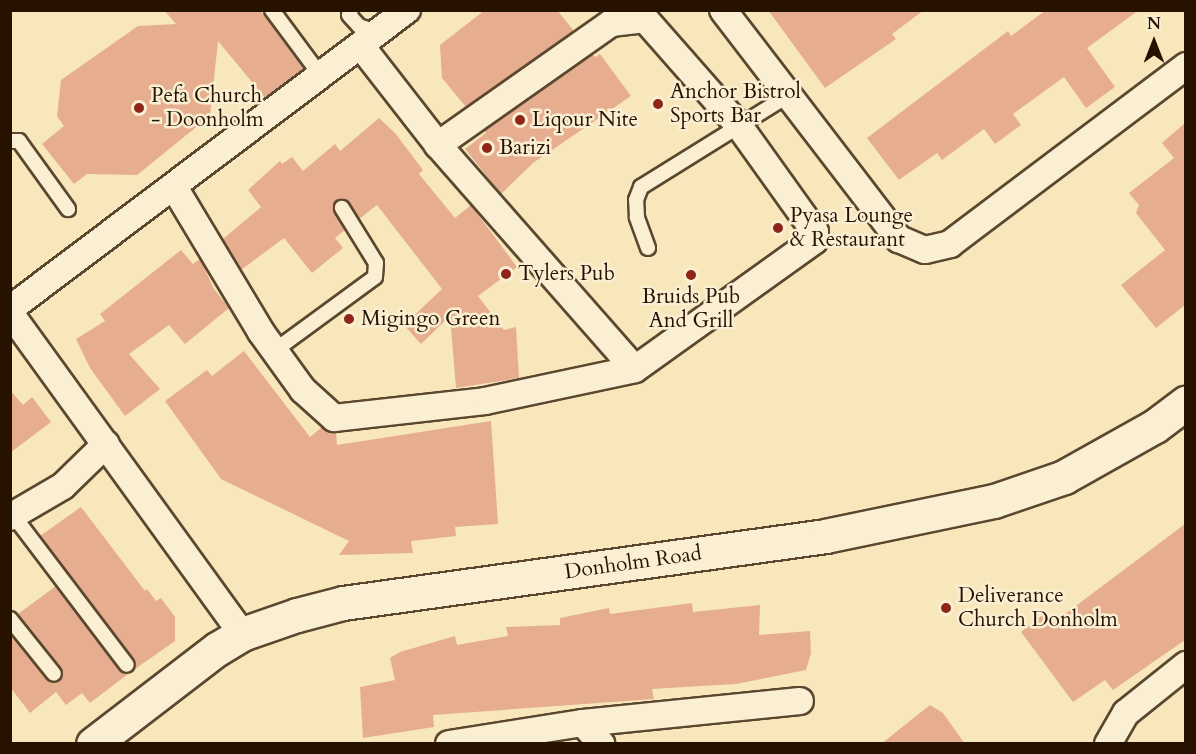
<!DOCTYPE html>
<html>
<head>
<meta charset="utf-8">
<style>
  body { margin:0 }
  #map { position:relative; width:1196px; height:754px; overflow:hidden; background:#f7e7bb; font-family:Cardo,serif }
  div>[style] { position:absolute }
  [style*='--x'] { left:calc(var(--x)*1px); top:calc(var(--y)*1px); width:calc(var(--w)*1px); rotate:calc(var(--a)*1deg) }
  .building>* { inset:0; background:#e6ae8f }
  .roads { filter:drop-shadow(2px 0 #5b472f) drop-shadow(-2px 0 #5b472f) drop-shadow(0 2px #5b472f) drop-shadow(0 -2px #5b472f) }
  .service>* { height:14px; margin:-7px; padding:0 7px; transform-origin:7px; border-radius:7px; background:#faefd3 }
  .minor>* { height:26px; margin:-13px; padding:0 13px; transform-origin:13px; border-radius:13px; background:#faefd3 }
  .secondary>* { height:33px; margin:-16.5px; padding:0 16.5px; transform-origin:16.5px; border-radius:16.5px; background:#faefd3 }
  .dots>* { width:16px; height:16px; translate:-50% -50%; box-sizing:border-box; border:3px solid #faefd3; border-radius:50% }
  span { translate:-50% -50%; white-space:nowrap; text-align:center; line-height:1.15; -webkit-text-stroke:5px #faefd3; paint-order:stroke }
  .poi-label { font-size:21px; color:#271200 }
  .left { translate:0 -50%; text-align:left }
  .street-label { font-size:21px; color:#271200 }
  .frame { position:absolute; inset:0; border:12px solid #271200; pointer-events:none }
  .north { position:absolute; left:1124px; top:12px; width:60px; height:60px; -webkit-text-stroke:4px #faefd3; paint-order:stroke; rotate:0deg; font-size:16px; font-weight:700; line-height:24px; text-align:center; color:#271200 }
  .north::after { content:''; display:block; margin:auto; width:21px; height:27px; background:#271200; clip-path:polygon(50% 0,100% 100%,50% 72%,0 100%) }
</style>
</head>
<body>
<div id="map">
  <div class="building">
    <i style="clip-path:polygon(164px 10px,260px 10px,304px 69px,265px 98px,218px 41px,210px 116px,137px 175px,87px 174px,74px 184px,42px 144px,64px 126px,57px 116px,61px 80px,138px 26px,176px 24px)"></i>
    <i style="clip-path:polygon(485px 10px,557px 10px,574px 31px,466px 107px,442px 78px,440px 45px)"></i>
    <i style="clip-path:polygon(768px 10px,924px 10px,892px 34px,896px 39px,825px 88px)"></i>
    <i style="clip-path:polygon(1046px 10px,1139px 10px,1087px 48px,1115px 87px,1086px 108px,1064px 77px,1013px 114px,1021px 125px,995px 144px,984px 129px,942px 160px,937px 153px,899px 180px,867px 138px,1008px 31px,1011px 36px)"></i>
    <i style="clip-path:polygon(592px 54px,595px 57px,600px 54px,631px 96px,533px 163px,501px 194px,465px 149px,486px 133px,484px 131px)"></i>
    <i style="clip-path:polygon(379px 118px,395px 133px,423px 170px,419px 174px,455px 218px,471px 205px,517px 267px,478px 296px,504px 330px,516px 327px,519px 378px,456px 388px,450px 316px,421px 344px,404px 325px,442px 289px,377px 205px,359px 219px,347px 200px,337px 201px,333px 209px,345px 230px,335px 238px,343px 248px,312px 273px,284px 238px,241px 270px,223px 239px,261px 207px,248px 190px,280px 161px,282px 164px,292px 157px,303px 171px,335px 144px,340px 151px)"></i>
    <i style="clip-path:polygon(1185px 123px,1185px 305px,1156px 328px,1121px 285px,1165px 250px,1136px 213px,1139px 205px,1129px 193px,1174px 158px,1162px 143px)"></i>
    <i style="clip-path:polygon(181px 250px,193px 264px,200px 259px,214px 289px,229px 308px,185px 344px,169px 325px,129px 354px,160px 389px,125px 416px,90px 368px,76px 339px,105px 321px,100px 314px)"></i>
    <i style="clip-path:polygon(244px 351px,310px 437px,322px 427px,336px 433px,337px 445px,491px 421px,498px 524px,455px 527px,456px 536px,411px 541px,413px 553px,339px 555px,349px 541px,221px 479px,165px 401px,207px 370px,212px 376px)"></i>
    <i style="clip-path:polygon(10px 390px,23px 405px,32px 397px,51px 422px,10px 453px)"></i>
    <i style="clip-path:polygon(81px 507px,145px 591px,147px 589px,156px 601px,161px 598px,175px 617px,175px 641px,135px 669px,134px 660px,40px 536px)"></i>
    <i style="clip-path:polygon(1185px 524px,1185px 640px,1113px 690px,1105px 680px,1073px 702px,1021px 632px,1045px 613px,1053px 623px)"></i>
    <i style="clip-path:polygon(56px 586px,120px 670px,128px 674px,90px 703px,82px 693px,66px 705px,56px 692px,30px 713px,10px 687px,10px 634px,47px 680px,60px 681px,61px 668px,18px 614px)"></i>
    <i style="clip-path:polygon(692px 603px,693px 612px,760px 605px,759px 635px,810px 631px,811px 653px,806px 670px,736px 684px,652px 689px,654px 699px,433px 715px,434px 727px,363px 738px,360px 687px,395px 680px,390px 658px,400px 652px,455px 636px,457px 645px,508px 636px,506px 627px,560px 625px,560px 618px,609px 608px,610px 614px)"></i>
    <i style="clip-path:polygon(930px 705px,943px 713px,965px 744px,881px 744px)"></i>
  </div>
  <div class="roads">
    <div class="service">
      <i style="--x:272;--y:10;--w:82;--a:53.4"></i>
      <i style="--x:351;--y:10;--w:5;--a:112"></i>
      <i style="--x:349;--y:15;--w:15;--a:48"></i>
      <i style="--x:359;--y:26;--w:21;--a:19"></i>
      <i style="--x:10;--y:141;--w:9;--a:0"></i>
      <i style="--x:19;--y:141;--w:84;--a:54.2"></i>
      <i style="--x:648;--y:248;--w:33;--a:-110"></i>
      <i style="--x:637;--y:217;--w:17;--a:-93"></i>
      <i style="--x:636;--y:200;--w:14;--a:-69"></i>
      <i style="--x:641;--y:187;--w:172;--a:-31.9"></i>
      <i style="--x:274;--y:351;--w:125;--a:-36.2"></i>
      <i style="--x:375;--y:277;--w:14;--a:-86"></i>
      <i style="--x:376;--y:263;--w:65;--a:-121.7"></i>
      <i style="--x:13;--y:515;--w:188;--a:52.8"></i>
      <i style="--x:10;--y:619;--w:70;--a:51.3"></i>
    </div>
    <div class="minor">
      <i style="--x:723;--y:10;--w:289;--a:52.5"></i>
      <i style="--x:899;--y:239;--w:28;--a:23"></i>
      <i style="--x:925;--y:250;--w:26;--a:-13"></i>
      <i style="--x:950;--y:244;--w:296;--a:-37"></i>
      <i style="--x:361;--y:46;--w:125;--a:52.1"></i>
      <i style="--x:438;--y:145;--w:298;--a:48.7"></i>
      <i style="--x:174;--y:187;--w:169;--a:59"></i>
      <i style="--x:261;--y:332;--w:72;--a:54.1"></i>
      <i style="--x:303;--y:390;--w:42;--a:42.1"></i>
      <i style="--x:334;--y:418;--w:152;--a:-6.4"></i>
      <i style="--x:485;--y:401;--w:153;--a:-12"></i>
      <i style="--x:635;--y:369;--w:220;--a:-35.6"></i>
      <i style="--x:814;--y:241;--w:9;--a:-84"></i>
      <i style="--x:815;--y:232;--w:130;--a:-125.6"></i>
      <i style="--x:739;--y:126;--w:142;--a:-131.3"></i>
      <i style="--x:645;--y:19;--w:34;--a:173"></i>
      <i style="--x:611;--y:23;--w:212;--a:144.8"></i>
      <i style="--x:10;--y:309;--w:497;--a:-37"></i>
      <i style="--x:10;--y:313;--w:396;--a:54.1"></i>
      <i style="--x:10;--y:517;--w:61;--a:-30.3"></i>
      <i style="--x:63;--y:486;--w:60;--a:-44.3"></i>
      <i style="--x:583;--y:723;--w:28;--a:49"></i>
      <i style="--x:449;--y:744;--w:136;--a:-8.9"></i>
      <i style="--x:583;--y:723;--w:218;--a:-5.8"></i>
      <i style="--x:1108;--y:744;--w:36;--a:-60"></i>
      <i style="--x:1126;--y:713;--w:77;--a:-38.7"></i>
    </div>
    <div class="secondary">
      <i style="--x:93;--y:744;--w:156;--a:-37.5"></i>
      <i style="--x:217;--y:649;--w:29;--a:-31"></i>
      <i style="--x:242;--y:634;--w:58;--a:-19.1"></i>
      <i style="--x:297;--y:615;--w:48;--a:-14.6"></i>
      <i style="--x:343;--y:603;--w:487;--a:-7.9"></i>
      <i style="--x:825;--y:536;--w:173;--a:-11.7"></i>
      <i style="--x:994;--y:501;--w:74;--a:-18.9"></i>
      <i style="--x:1064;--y:477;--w:104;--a:-29.3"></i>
      <i style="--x:1155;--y:426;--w:39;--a:-37"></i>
    </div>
  </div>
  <div class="dots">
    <i style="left:658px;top:104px;background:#8f2418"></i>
    <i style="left:139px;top:108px;background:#8f2418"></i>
    <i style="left:520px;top:120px;background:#8f2418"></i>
    <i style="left:487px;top:148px;background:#8f2418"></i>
    <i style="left:778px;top:228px;background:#8f2418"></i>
    <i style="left:506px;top:274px;background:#8f2418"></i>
    <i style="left:691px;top:275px;background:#8f2418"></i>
    <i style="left:349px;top:319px;background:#8f2418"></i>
    <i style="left:946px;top:608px;background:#8f2418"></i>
  </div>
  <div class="poi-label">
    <span class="left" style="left:670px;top:104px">Anchor Bistrol<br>Sports Bar</span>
    <span class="left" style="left:151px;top:108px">Pefa Church<br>- Doonholm</span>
    <span class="left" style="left:532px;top:120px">Liqour Nite</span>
    <span class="left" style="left:499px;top:148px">Barizi</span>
    <span class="left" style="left:790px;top:228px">Pyasa Lounge<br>&amp; Restaurant</span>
    <span class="left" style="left:518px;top:274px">Tylers Pub</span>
    <span style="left:691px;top:309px">Bruids Pub<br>And Grill</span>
    <span class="left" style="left:361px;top:319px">Migingo Green</span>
    <span class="left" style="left:958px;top:608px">Deliverance<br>Church Donholm</span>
  </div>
  <div class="street-label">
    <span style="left:633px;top:563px;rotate:-8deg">Donholm Road</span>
  </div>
  <div class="frame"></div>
  <div class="north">N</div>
</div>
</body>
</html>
